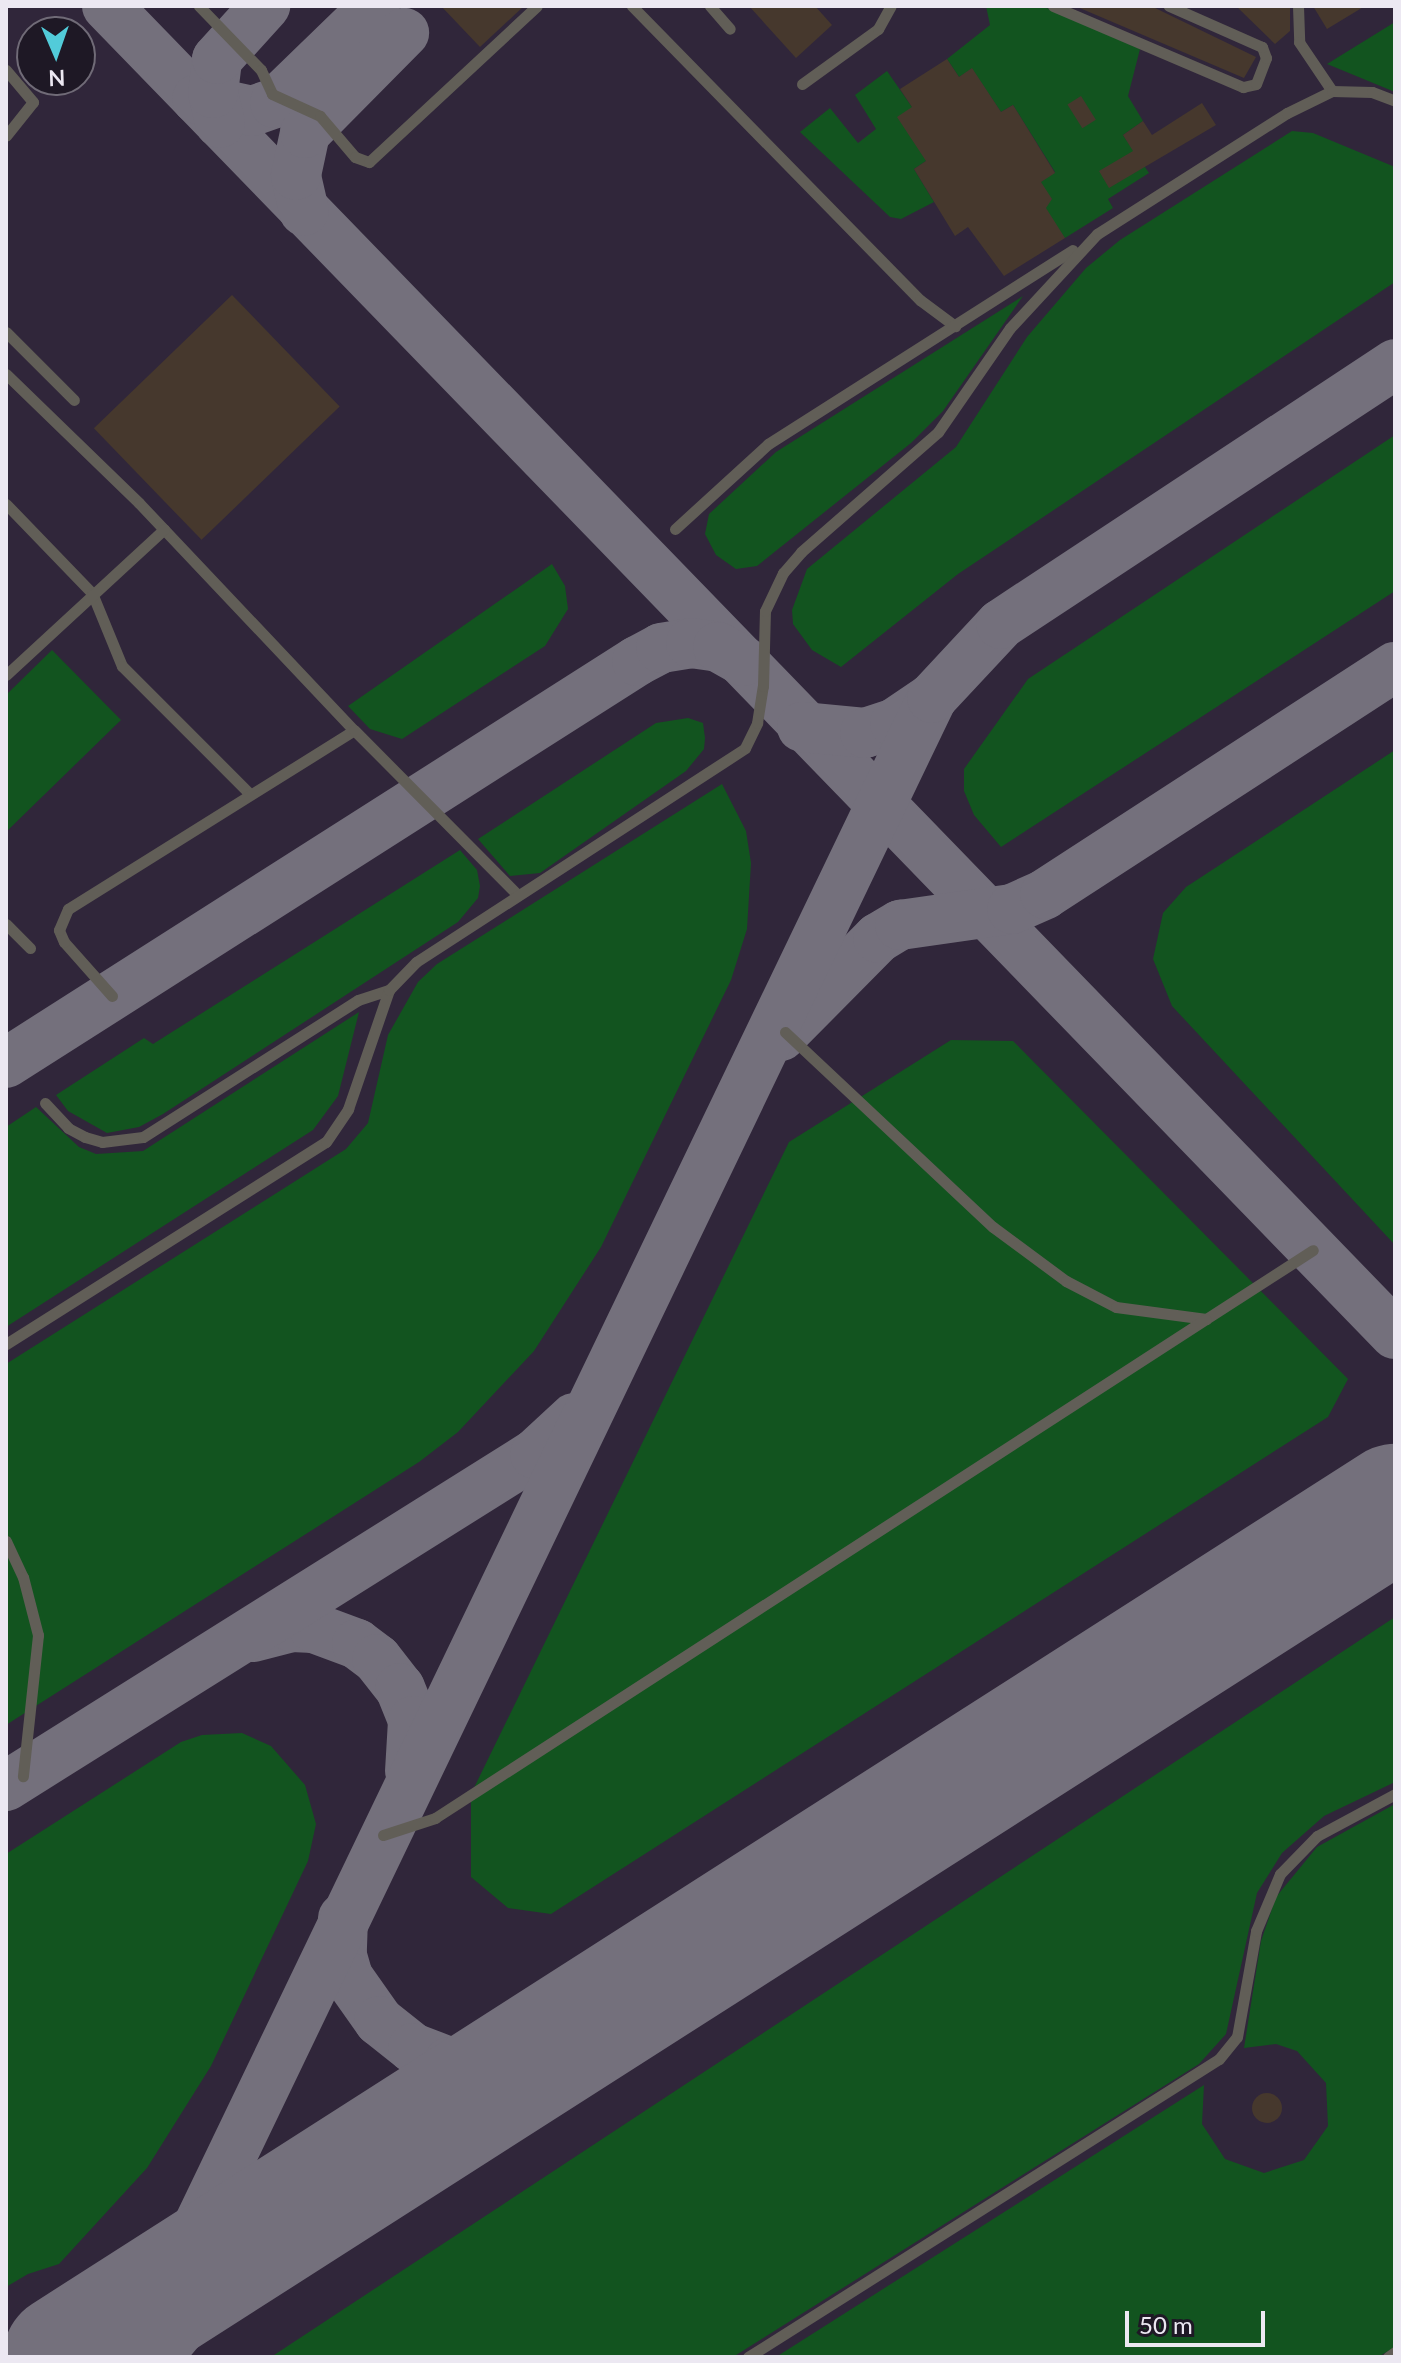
<!DOCTYPE html>
<html>
<head>
<meta charset="utf-8">
<style>
  body { margin:0 }
  #map { position:relative; width:1401px; height:2363px; overflow:hidden; background:#28222f; font-family:Lato,sans-serif }
  div>[style] { position:absolute }
  [style*='--x'] { left:calc(var(--x)*1px); top:calc(var(--y)*1px); width:calc(var(--w)*1px); rotate:calc(var(--a)*1deg) }
  .built>* { inset:0; background:#30263a }
  .green>* { inset:0; background:#12541f }
  .taxiway>* { height:50px; margin:-25px; padding:0 25px; transform-origin:25px; border-radius:25px; background:#74707c }
  .runway>* { height:126px; margin:-63px; padding:0 63px; transform-origin:63px; border-radius:63px; background:#74707c }
  .building>* { inset:0; background:#46382d; transform-origin:0 0 }
  .round { border-radius:50% }
  .service>* { height:11px; margin:-5.5px; padding:0 5.5px; transform-origin:5.5px; border-radius:5.5px; background:#615e57 }
  span { translate:-50% -50%; white-space:nowrap; text-align:center; line-height:1.15; -webkit-text-stroke:6px #1e1825; paint-order:stroke }
  .frame { position:absolute; inset:0; border:8px solid #ece8f2; pointer-events:none }
  .north { position:absolute; left:16px; top:16px; width:80px; height:80px; box-sizing:border-box; background:#1e1825; border:2px solid #706b77; border-radius:50%; rotate:178deg; font-size:22px; font-weight:700; line-height:32px; text-align:center; color:#ece8f2 }
  .north::after { content:''; display:block; margin:auto; width:28px; height:36px; background:#52cbd9; clip-path:polygon(50% 0,100% 100%,50% 72%,0 100%) }
  .scale { position:absolute; left:1125px; top:2311px; width:140px; height:36px; box-sizing:border-box; border:4px solid #ece8f2; border-top:0; padding-left:10px; font-size:24px; line-height:28px; white-space:nowrap; color:#ece8f2; -webkit-text-stroke:6px #1e1825; paint-order:stroke }
</style>
</head>
<body>
<div id="map">
  <div class="built">
    <i style="clip-path:polygon(evenodd,6px 6px,1395px 6px,1395px 2357px,6px 2357px,6px 6px,32px 32px,80px 32px,80px 80px,32px 80px,32px 32px)"></i>
  </div>
  <div class="green">
    <i style="clip-path:polygon(986px 6px,1042px 6px,1140px 49px,1128px 96px,1143px 121px,1123px 135px,1149px 173px,1108px 199px,1113px 208px,1065px 238px,1042px 210px,1052px 199px,1036px 185px,1055px 172px,1013px 105px,1001px 112px,972px 69px,959px 77px,947px 59px,990px 25px)"></i>
    <i style="clip-path:polygon(1395px 22px,1395px 92px,1327px 64px)"></i>
    <i style="clip-path:polygon(887px 71px,912px 107px,926px 161px,914px 169px,934px 202px,901px 219px,890px 217px,800px 132px,830px 108px,858px 143px,876px 129px,855px 95px)"></i>
    <i style="clip-path:polygon(1292px 131px,1313px 133px,1395px 167px,1395px 282px,958px 574px,841px 667px,812px 650px,793px 624px,792px 610px,807px 569px,956px 447px,1027px 337px,1086px 268px,1120px 240px)"></i>
    <i style="clip-path:polygon(1023px 296px,943px 411px,911px 443px,757px 566px,736px 569px,716px 555px,705px 534px,709px 514px,776px 452px)"></i>
    <i style="clip-path:polygon(1395px 435px,1395px 591px,1001px 847px,974px 815px,964px 791px,964px 769px,1028px 679px)"></i>
    <i style="clip-path:polygon(552px 564px,565px 586px,568px 609px,545px 646px,402px 739px,370px 729px,348px 706px)"></i>
    <i style="clip-path:polygon(52px 650px,121px 720px,6px 832px,6px 695px)"></i>
    <i style="clip-path:polygon(688px 718px,703px 723px,705px 738px,704px 749px,686px 771px,540px 873px,510px 876px,478px 839px,656px 723px)"></i>
    <i style="clip-path:polygon(1395px 750px,1395px 1245px,1172px 1006px,1153px 959px,1163px 913px,1186px 887px)"></i>
    <i style="clip-path:polygon(722px 784px,746px 831px,751px 863px,747px 929px,731px 980px,601px 1247px,534px 1351px,458px 1432px,419px 1462px,6px 1725px,6px 1364px,346px 1149px,368px 1123px,388px 1035px,418px 982px,437px 964px)"></i>
    <i style="clip-path:polygon(460px 850px,477px 870px,480px 886px,478px 898px,458px 922px,163px 1114px,139px 1127px,107px 1133px,68px 1111px,56px 1095px,144px 1038px,153px 1044px)"></i>
    <i style="clip-path:polygon(359px 1012px,338px 1096px,313px 1130px,6px 1327px,6px 1127px,36px 1107px,79px 1147px,96px 1154px,143px 1151px)"></i>
    <i style="clip-path:polygon(951px 1040px,1013px 1041px,1348px 1379px,1328px 1417px,551px 1914px,508px 1908px,471px 1877px,471px 1794px,789px 1142px)"></i>
    <i style="clip-path:polygon(1395px 1617px,1395px 1782px,1324px 1816px,1282px 1853px,1257px 1893px,1226px 2034px,1199px 2064px,733px 2357px,271px 2357px)"></i>
    <i style="clip-path:polygon(242px 1733px,271px 1746px,305px 1785px,316px 1824px,308px 1861px,211px 2066px,147px 2168px,59px 2264px,28px 2274px,6px 2287px,6px 1854px,181px 1742px,202px 1735px)"></i>
    <i style="clip-path:polygon(1395px 1804px,1395px 2347px,1378px 2357px,776px 2357px,1204px 2085px,1202px 2124px,1225px 2159px,1264px 2173px,1304px 2160px,1328px 2126px,1326px 2083px,1297px 2051px,1276px 2044px,1244px 2048px,1261px 1941px,1276px 1897px,1317px 1847px)"></i>
  </div>
  <div class="taxiway">
    <i style="--x:107;--y:6;--w:1850;--a:45.88"></i>
    <i style="--x:197;--y:99;--w:56;--a:12.3"></i>
    <i style="--x:252;--y:111;--w:24;--a:-19"></i>
    <i style="--x:275;--y:103;--w:139;--a:-44.1"></i>
    <i style="--x:220;--y:123;--w:31;--a:-103"></i>
    <i style="--x:213;--y:93;--w:34;--a:-83"></i>
    <i style="--x:217;--y:59;--w:72;--a:-47.8"></i>
    <i style="--x:304;--y:211;--w:37;--a:-103"></i>
    <i style="--x:296;--y:175;--w:43;--a:-77.9"></i>
    <i style="--x:305;--y:133;--w:141;--a:-45.3"></i>
    <i style="--x:802;--y:727;--w:63;--a:5.4"></i>
    <i style="--x:865;--y:733;--w:32;--a:-18"></i>
    <i style="--x:895;--y:723;--w:45;--a:-34"></i>
    <i style="--x:781;--y:1036;--w:138;--a:-45.3"></i>
    <i style="--x:878;--y:938;--w:26;--a:-31"></i>
    <i style="--x:900;--y:925;--w:113;--a:-8.1"></i>
    <i style="--x:1012;--y:909;--w:36;--a:-24"></i>
    <i style="--x:1045;--y:894;--w:417;--a:-33"></i>
    <i style="--x:6;--y:1063;--w:748;--a:-32.5"></i>
    <i style="--x:637;--y:661;--w:27;--a:-28"></i>
    <i style="--x:661;--y:648;--w:30;--a:-9"></i>
    <i style="--x:691;--y:643;--w:27;--a:8"></i>
    <i style="--x:718;--y:647;--w:29;--a:29"></i>
    <i style="--x:253;--y:1637;--w:40;--a:-14.4"></i>
    <i style="--x:292;--y:1627;--w:22;--a:3"></i>
    <i style="--x:314;--y:1628;--w:46;--a:20.4"></i>
    <i style="--x:357;--y:1644;--w:25;--a:37"></i>
    <i style="--x:377;--y:1659;--w:37;--a:52"></i>
    <i style="--x:400;--y:1688;--w:35;--a:68"></i>
    <i style="--x:413;--y:1721;--w:50;--a:93.4"></i>
    <i style="--x:6;--y:1786;--w:625;--a:-32.11"></i>
    <i style="--x:535;--y:1454;--w:53;--a:-42.7"></i>
    <i style="--x:343;--y:1918;--w:38;--a:92"></i>
    <i style="--x:342;--y:1956;--w:22;--a:74"></i>
    <i style="--x:348;--y:1977;--w:54;--a:54.8"></i>
    <i style="--x:379;--y:2021;--w:43;--a:38.5"></i>
    <i style="--x:413;--y:2048;--w:39;--a:21"></i>
    <i style="--x:449;--y:2062;--w:37;--a:5"></i>
    <i style="--x:486;--y:2065;--w:43;--a:-13.4"></i>
    <i style="--x:528;--y:2055;--w:38;--a:-25"></i>
    <i style="--x:135;--y:2357;--w:1841;--a:-64.34"></i>
    <i style="--x:932;--y:698;--w:101;--a:-47"></i>
    <i style="--x:1001;--y:624;--w:472;--a:-33.4"></i>
    <i style="--x:157;--y:2357;--w:131;--a:-50"></i>
    <i style="--x:241;--y:2257;--w:70;--a:-42.1"></i>
  </div>
  <div class="runway">
    <i style="--x:66;--y:2357;--w:1578;--a:-32.6"></i>
  </div>
  <div class="building">
    <i style="clip-path:polygon(441px 6px,524px 6px,480px 47px)"></i>
    <i style="clip-path:polygon(749px 6px,815px 6px,832px 25px,796px 58px)"></i>
    <i style="clip-path:polygon(1075px 6px,1151px 6px,1256px 57px,1244px 78px)"></i>
    <i style="clip-path:polygon(1236px 6px,1290px 6px,1290px 31px,1275px 44px)"></i>
    <i style="clip-path:polygon(1313px 6px,1365px 6px,1327px 29px)"></i>
    <i style="clip-path:polygon(947px 59px,959px 77px,972px 68px,1001px 112px,1013px 105px,1055px 173px,1041px 182px,1052px 199px,1046px 208px,1065px 238px,1004px 276px,968px 227px,955px 236px,914px 169px,926px 161px,897px 117px,912px 107px,900px 89px)"></i>
    <i style="left:1081px;top:96px;width:28px;height:16px;rotate:58deg"></i>
    <i style="clip-path:polygon(1202px 103px,1216px 125px,1109px 188px,1099px 171px,1133px 151px,1123px 135px,1143px 121px,1152px 135px)"></i>
    <i style="left:232px;top:295px;width:155px;height:192px;rotate:46deg"></i>
    <i class="round" style="left:1252px;top:2093px;width:30px;height:30px"></i>
  </div>
  <div class="service">
    <i style="--x:199;--y:6;--w:89;--a:45.9"></i>
    <i style="--x:261;--y:70;--w:26;--a:65"></i>
    <i style="--x:272;--y:94;--w:53;--a:24.6"></i>
    <i style="--x:320;--y:116;--w:54;--a:49.5"></i>
    <i style="--x:355;--y:157;--w:15;--a:20"></i>
    <i style="--x:369;--y:162;--w:229;--a:-42.9"></i>
    <i style="--x:632;--y:6;--w:412;--a:45.6"></i>
    <i style="--x:920;--y:300;--w:44;--a:36.6"></i>
    <i style="--x:710;--y:6;--w:30;--a:49"></i>
    <i style="--x:1053;--y:6;--w:207;--a:23.1"></i>
    <i style="--x:1243;--y:87;--w:13;--a:-13"></i>
    <i style="--x:1256;--y:84;--w:28;--a:-69"></i>
    <i style="--x:1266;--y:58;--w:12;--a:-110"></i>
    <i style="--x:1262;--y:47;--w:102;--a:-156.2"></i>
    <i style="--x:1298;--y:6;--w:36;--a:88"></i>
    <i style="--x:1299;--y:42;--w:59;--a:56"></i>
    <i style="--x:6;--y:70;--w:42;--a:49.8"></i>
    <i style="--x:33;--y:102;--w:43;--a:128.5"></i>
    <i style="--x:802;--y:84;--w:94;--a:-35.9"></i>
    <i style="--x:878;--y:29;--w:26;--a:-61"></i>
    <i style="--x:6;--y:332;--w:96;--a:45"></i>
    <i style="--x:6;--y:374;--w:185;--a:44.1"></i>
    <i style="--x:139;--y:503;--w:313;--a:46.6"></i>
    <i style="--x:6;--y:504;--w:124;--a:46"></i>
    <i style="--x:92;--y:593;--w:79;--a:67.7"></i>
    <i style="--x:122;--y:666;--w:180;--a:45"></i>
    <i style="--x:675;--y:529;--w:126;--a:-42.4"></i>
    <i style="--x:768;--y:444;--w:361;--a:-32.5"></i>
    <i style="--x:6;--y:675;--w:215;--a:-42.7"></i>
    <i style="--x:6;--y:924;--w:34;--a:45"></i>
    <i style="--x:112;--y:996;--w:72;--a:-131.6"></i>
    <i style="--x:64;--y:942;--w:13;--a:-113"></i>
    <i style="--x:59;--y:930;--w:23;--a:-67"></i>
    <i style="--x:68;--y:909;--w:337;--a:-32"></i>
    <i style="--x:354;--y:730;--w:233;--a:45.2"></i>
    <i style="--x:785;--y:1032;--w:285;--a:43.2"></i>
    <i style="--x:993;--y:1227;--w:91;--a:36.5"></i>
    <i style="--x:1066;--y:1281;--w:56;--a:27.5"></i>
    <i style="--x:1116;--y:1307;--w:91;--a:7.6"></i>
    <i style="--x:1206;--y:1319;--w:127;--a:-32.8"></i>
    <i style="--x:45;--y:1103;--w:34;--a:47"></i>
    <i style="--x:68;--y:1128;--w:19;--a:28"></i>
    <i style="--x:85;--y:1137;--w:18;--a:16"></i>
    <i style="--x:102;--y:1142;--w:41;--a:-7"></i>
    <i style="--x:143;--y:1137;--w:255;--a:-32.5"></i>
    <i style="--x:358;--y:1000;--w:33;--a:-18"></i>
    <i style="--x:6;--y:1344;--w:378;--a:-32.3"></i>
    <i style="--x:326;--y:1142;--w:40;--a:-56"></i>
    <i style="--x:348;--y:1109;--w:126;--a:-71"></i>
    <i style="--x:389;--y:990;--w:39;--a:-46"></i>
    <i style="--x:416;--y:962;--w:392;--a:-33"></i>
    <i style="--x:745;--y:748;--w:28;--a:-64"></i>
    <i style="--x:757;--y:723;--w:37;--a:-81"></i>
    <i style="--x:763;--y:686;--w:75;--a:-88.5"></i>
    <i style="--x:765;--y:611;--w:42;--a:-64.7"></i>
    <i style="--x:783;--y:573;--w:28;--a:-49"></i>
    <i style="--x:801;--y:552;--w:182;--a:-41.2"></i>
    <i style="--x:938;--y:432;--w:126;--a:-55.3"></i>
    <i style="--x:1010;--y:328;--w:128;--a:-47.2"></i>
    <i style="--x:1097;--y:234;--w:225;--a:-32.5"></i>
    <i style="--x:1287;--y:113;--w:50;--a:-26.1"></i>
    <i style="--x:1332;--y:91;--w:40;--a:1.4"></i>
    <i style="--x:1372;--y:92;--w:25;--a:21"></i>
    <i style="--x:6;--y:1541;--w:40;--a:65"></i>
    <i style="--x:23;--y:1577;--w:60;--a:75.5"></i>
    <i style="--x:38;--y:1635;--w:142;--a:96.1"></i>
    <i style="--x:383;--y:1835;--w:55;--a:-18.1"></i>
    <i style="--x:435;--y:1818;--w:918;--a:-32.91"></i>
    <i style="--x:748;--y:2357;--w:557;--a:-32.32"></i>
    <i style="--x:1219;--y:2059;--w:28;--a:-51"></i>
    <i style="--x:1237;--y:2037;--w:108;--a:-79.8"></i>
    <i style="--x:1256;--y:1931;--w:62;--a:-67.2"></i>
    <i style="--x:1280;--y:1874;--w:53;--a:-45.8"></i>
    <i style="--x:1317;--y:1836;--w:89;--a:-28.3"></i>
    <i style="--x:1388;--y:2357;--w:9;--a:-36"></i>
  </div>
  <div class="frame"></div>
  <div class="north">N</div>
  <div class="scale">50 m</div>
</div>
</body>
</html>
